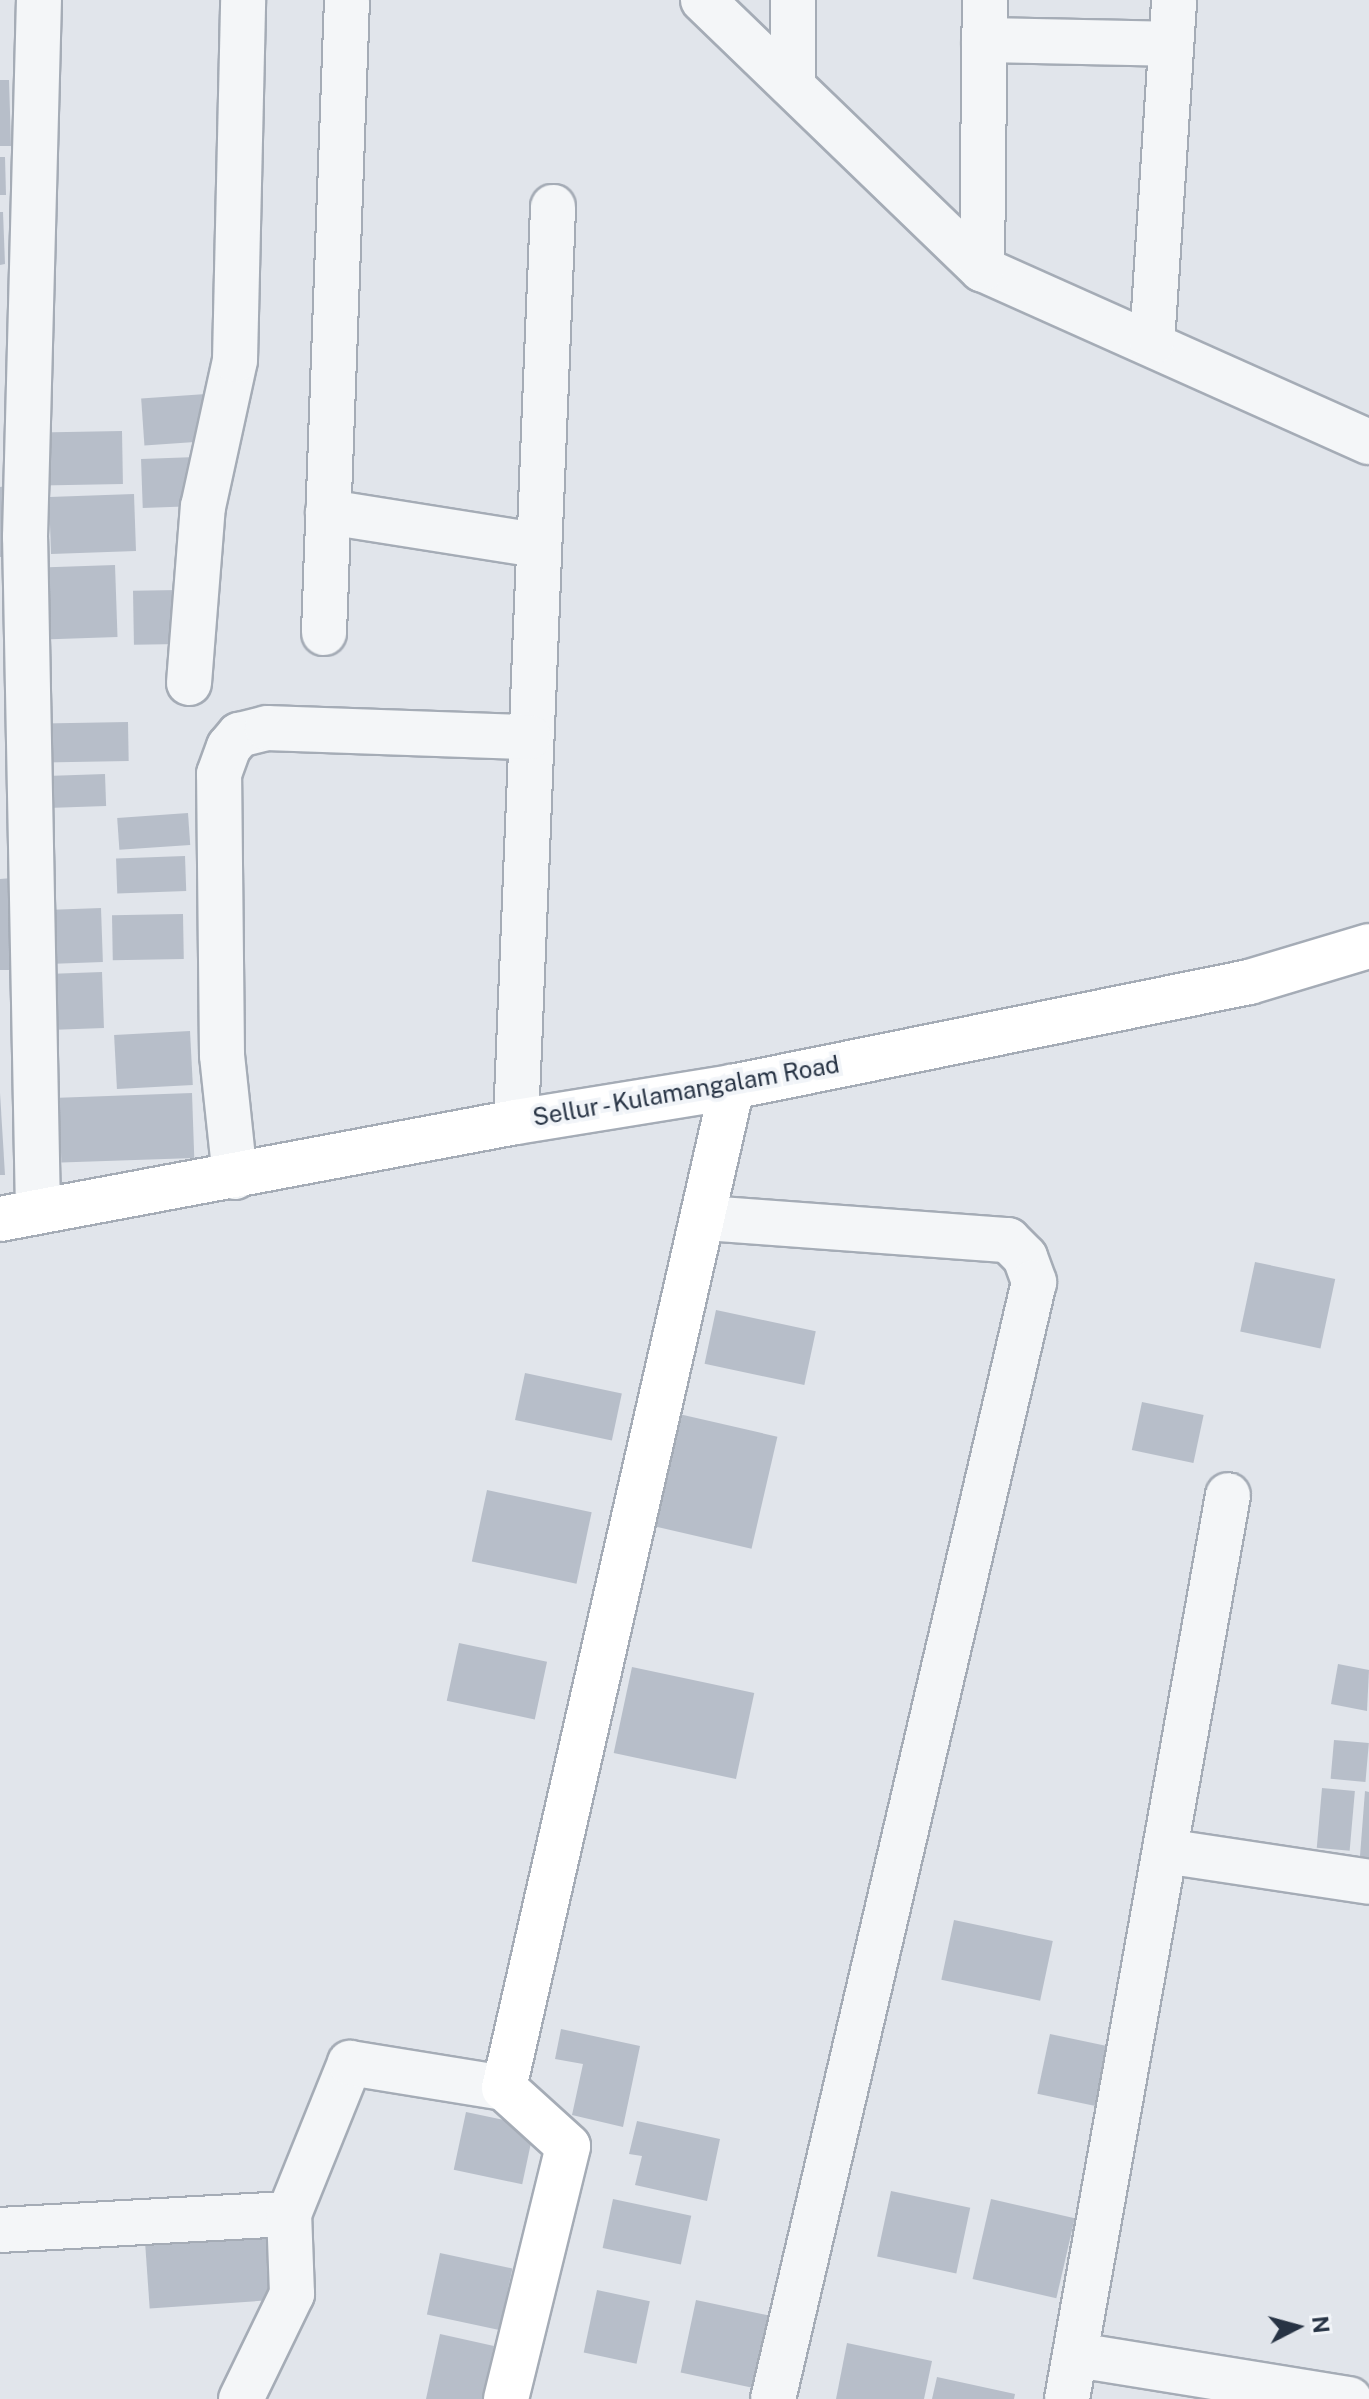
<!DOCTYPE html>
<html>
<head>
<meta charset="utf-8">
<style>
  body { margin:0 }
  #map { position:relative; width:1369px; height:2399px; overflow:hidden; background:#e1e5eb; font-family:"Public Sans",sans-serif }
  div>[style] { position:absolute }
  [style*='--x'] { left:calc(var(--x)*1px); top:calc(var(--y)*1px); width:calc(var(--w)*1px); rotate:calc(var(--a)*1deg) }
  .building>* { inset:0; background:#b7bec9; transform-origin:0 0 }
  .roads { filter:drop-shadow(2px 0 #a5acb6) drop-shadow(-2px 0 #a5acb6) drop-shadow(0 2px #a5acb6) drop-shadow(0 -2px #a5acb6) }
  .street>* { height:44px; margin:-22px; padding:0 22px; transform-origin:22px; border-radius:22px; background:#f4f6f8 }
  .secondary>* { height:44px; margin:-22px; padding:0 22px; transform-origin:22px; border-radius:22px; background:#fff }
  .primary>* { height:44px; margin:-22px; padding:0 22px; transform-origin:22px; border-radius:22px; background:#fff }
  span { translate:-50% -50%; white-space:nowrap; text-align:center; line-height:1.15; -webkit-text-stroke:8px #f1f4f8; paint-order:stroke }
  .street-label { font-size:24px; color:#273344 }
  .north { position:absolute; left:1257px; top:2287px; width:80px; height:80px; -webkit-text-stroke:6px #f1f4f8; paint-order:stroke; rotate:84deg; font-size:22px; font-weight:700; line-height:32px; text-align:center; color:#273344 }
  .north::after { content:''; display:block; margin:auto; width:28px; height:36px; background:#273344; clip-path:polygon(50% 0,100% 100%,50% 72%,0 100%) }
</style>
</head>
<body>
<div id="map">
  <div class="building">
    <i style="clip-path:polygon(0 80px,9px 80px,11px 146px,0 146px)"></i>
    <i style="clip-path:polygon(0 157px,5px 157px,6px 195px,0 195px)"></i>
    <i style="clip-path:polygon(0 212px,3px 212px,5px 264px,0 265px)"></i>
    <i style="left:206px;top:394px;width:47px;height:65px;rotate:86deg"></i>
    <i style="left:122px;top:431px;width:53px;height:82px;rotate:89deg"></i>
    <i style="left:196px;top:457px;width:49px;height:55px;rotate:88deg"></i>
    <i style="clip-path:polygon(6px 486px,9px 557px,0 557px,0 487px)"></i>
    <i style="left:134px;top:494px;width:57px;height:85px;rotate:88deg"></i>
    <i style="left:115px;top:565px;width:72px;height:74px;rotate:88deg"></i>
    <i style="left:179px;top:590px;width:54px;height:46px;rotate:89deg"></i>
    <i style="left:128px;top:722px;width:39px;height:85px;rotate:89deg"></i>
    <i style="left:105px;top:774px;width:32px;height:66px;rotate:88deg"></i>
    <i style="left:188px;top:813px;width:32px;height:71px;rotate:86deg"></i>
    <i style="left:185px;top:856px;width:35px;height:69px;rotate:88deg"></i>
    <i style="clip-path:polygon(12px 878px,15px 970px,0 970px,0 879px)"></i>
    <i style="left:101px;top:908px;width:54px;height:55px;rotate:88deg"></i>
    <i style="left:183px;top:914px;width:45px;height:71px;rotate:89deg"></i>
    <i style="left:102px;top:972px;width:56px;height:55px;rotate:88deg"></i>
    <i style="left:190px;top:1031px;width:54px;height:76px;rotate:87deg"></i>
    <i style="clip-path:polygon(0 1093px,5px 1175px,0 1175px)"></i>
    <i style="left:192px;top:1093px;width:65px;height:133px;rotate:88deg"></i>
    <i style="left:1255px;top:1262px;width:82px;height:71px;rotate:12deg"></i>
    <i style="left:716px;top:1310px;width:102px;height:55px;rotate:12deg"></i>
    <i style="left:525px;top:1373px;width:99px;height:48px;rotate:12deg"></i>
    <i style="left:1142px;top:1402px;width:63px;height:49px;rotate:12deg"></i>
    <i style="left:679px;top:1414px;width:101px;height:115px;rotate:13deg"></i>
    <i style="left:487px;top:1490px;width:107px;height:73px;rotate:12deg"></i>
    <i style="left:459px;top:1643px;width:90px;height:59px;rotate:12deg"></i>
    <i style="clip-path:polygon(1338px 1664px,1369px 1670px,1367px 1711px,1331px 1704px)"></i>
    <i style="left:632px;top:1667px;width:125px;height:88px;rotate:12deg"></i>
    <i style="left:1334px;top:1740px;width:35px;height:39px;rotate:5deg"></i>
    <i style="left:1322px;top:1788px;width:33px;height:60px;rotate:5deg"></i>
    <i style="clip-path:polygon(1365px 1791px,1369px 1792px,1369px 1870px,1359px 1869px)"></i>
    <i style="left:954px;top:1920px;width:101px;height:61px;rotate:12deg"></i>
    <i style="clip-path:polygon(561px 2029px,640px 2046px,623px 2127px,572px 2115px,583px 2064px,555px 2059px)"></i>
    <i style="left:1050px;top:2034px;width:63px;height:61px;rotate:12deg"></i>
    <i style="left:466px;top:2112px;width:70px;height:59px;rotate:12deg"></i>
    <i style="clip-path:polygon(637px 2121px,720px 2139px,707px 2201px,635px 2185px,642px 2156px,629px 2154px)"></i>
    <i style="left:891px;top:2191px;width:81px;height:67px;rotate:12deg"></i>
    <i style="left:613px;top:2199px;width:80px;height:50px;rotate:12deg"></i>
    <i style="left:991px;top:2199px;width:86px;height:82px;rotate:13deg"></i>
    <i style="left:270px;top:2237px;width:63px;height:125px;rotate:86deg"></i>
    <i style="left:440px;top:2253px;width:74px;height:63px;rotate:12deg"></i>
    <i style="left:597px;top:2290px;width:54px;height:64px;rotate:12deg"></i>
    <i style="left:696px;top:2300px;width:77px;height:74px;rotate:12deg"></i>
    <i style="clip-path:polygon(440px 2334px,494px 2346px,482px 2399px,426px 2399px)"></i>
    <i style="clip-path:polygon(847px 2343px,932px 2361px,924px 2399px,836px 2399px)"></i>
    <i style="clip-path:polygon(937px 2377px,1015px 2394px,1014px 2399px,932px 2399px)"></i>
  </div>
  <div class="roads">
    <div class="street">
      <i style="--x:703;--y:0;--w:388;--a:44"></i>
      <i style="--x:982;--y:269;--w:424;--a:24.1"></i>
      <i style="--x:984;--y:40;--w:185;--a:1.2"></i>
      <i style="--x:793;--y:83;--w:83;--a:-90"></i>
      <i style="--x:982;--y:269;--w:269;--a:-89.4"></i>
      <i style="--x:1152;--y:343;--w:344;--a:-86.3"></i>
      <i style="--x:328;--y:512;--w:212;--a:9"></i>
      <i style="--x:324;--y:633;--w:633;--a:-87.92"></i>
      <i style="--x:189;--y:683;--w:177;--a:-85.5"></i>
      <i style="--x:203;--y:507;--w:150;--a:-77.7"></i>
      <i style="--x:235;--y:360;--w:360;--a:-88.7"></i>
      <i style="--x:516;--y:1122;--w:916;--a:-87.68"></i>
      <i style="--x:235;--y:1177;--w:123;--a:-96.1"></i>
      <i style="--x:222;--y:1055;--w:281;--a:-90.6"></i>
      <i style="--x:219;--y:774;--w:29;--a:-70"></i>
      <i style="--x:229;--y:747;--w:16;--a:-50"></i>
      <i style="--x:239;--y:735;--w:29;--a:-14"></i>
      <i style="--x:267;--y:728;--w:262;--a:2"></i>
      <i style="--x:38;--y:1211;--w:674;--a:-91.1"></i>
      <i style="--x:25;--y:537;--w:537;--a:-88.51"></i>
      <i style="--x:706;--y:1218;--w:303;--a:4.2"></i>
      <i style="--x:1008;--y:1240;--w:24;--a:45"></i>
      <i style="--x:1025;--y:1257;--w:27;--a:70"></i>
      <i style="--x:1034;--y:1282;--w:1147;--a:103.15"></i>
      <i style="--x:1165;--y:1851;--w:206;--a:8.6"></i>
      <i style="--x:0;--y:2230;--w:289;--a:-3.2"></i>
      <i style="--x:289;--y:2214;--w:163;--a:-68"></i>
      <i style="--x:350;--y:2063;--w:156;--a:9.2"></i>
      <i style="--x:1077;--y:2355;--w:276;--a:9.2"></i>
      <i style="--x:241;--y:2399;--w:117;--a:-64.1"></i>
      <i style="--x:292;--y:2294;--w:80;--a:-92.1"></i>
      <i style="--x:1067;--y:2399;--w:918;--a:-79.9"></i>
    </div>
    <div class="secondary">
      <i style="--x:506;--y:2399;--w:260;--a:-76.2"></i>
      <i style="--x:568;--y:2146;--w:86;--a:-137.8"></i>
      <i style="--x:504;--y:2088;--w:1027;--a:-77.17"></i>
    </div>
    <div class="primary">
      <i style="--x:0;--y:1219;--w:525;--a:-10.65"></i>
      <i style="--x:516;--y:1122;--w:219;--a:-9.2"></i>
      <i style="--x:732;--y:1087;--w:528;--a:-11.48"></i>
      <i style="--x:1249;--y:982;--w:125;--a:-16.7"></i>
    </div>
  </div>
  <div class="street-label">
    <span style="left:686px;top:1091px;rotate:-10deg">Sellur - Kulamangalam Road</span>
  </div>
  <div class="north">N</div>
</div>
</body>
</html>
